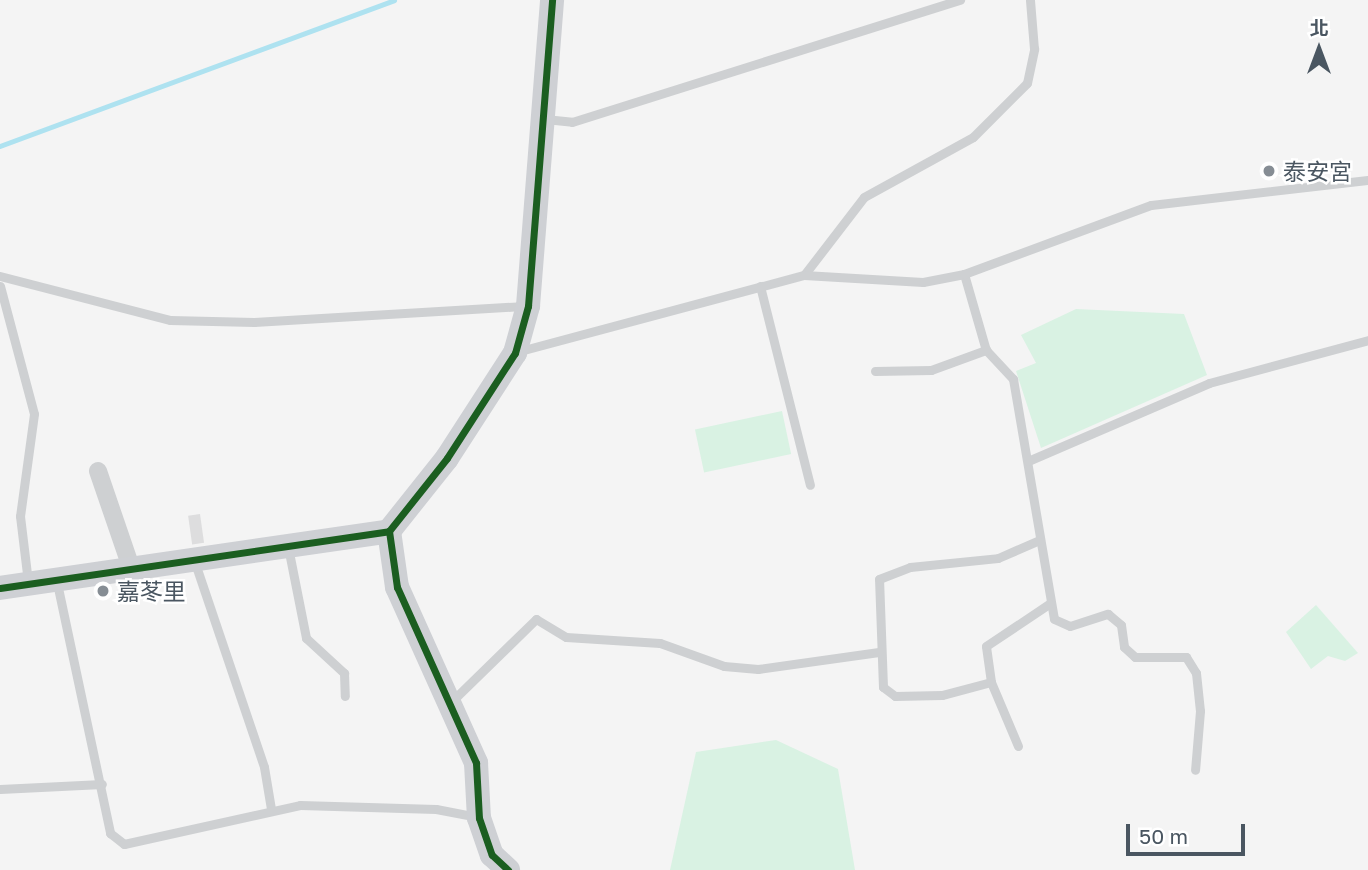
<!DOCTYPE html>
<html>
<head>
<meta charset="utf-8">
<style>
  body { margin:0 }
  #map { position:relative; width:1368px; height:870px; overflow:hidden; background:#f4f4f4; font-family:"Golos Text","Noto Sans TC",sans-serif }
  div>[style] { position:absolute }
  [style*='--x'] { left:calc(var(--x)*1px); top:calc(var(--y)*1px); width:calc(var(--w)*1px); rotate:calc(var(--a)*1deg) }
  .green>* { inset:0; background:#d9f2e3; transform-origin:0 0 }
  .stream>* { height:4.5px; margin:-2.25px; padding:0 2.25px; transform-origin:2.25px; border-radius:2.25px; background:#aee2f0 }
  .building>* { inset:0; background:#ddddde; transform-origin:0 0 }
  .lane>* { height:9px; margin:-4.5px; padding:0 4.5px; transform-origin:4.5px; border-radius:4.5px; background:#ced0d2 }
  .street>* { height:18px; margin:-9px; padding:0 9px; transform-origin:9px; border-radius:9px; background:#ced0d2 }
  .secondary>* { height:24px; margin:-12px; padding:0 12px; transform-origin:12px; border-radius:12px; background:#ced0d4 }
  .cycleway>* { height:7px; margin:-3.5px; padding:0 3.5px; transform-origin:3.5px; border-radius:3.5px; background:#1b5e20 }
  .dots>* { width:19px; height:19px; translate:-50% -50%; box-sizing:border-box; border:4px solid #fff; border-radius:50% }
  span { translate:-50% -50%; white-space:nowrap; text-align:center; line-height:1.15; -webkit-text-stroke:5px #fff; paint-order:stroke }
  .poi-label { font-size:23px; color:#4a5661 }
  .left { translate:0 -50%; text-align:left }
  .north { position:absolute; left:1284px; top:14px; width:70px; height:70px; -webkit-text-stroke:5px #fff; paint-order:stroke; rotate:0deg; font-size:19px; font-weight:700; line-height:28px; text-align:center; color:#4a5661 }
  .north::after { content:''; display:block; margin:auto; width:24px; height:32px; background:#4a5661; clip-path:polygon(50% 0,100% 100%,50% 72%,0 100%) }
  .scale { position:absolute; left:1126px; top:824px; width:119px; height:32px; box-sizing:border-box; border:4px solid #4a5661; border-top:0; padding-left:9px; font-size:21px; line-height:24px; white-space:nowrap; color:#4a5661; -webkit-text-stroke:5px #fff; paint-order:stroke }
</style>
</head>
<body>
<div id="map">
  <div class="green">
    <i style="clip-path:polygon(1076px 309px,1184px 314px,1207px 375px,1041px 448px,1016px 371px,1036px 363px,1021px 335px)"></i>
    <i style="left:782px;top:411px;width:44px;height:89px;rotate:78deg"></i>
    <i style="clip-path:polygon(1316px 605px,1358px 653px,1345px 661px,1328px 656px,1311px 669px,1286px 632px)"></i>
    <i style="clip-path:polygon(776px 740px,838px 769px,855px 870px,670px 870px,696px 752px)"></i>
  </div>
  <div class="stream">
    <i style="--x:0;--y:146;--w:420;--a:-20.3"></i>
  </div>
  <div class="building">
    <i style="left:200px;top:514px;width:29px;height:12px;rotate:82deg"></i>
  </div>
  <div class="lane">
    <i style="--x:545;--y:119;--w:27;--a:6"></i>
    <i style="--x:572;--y:122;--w:407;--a:-17.5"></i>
    <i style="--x:964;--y:274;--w:79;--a:73.9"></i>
    <i style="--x:986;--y:350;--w:40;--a:47"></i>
    <i style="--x:1013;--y:379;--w:243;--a:80.3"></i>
    <i style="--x:1054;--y:619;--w:17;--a:24"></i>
    <i style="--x:1070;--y:626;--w:40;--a:-18"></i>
    <i style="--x:1108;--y:614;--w:17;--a:40"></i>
    <i style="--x:1121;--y:625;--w:22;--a:82"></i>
    <i style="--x:1124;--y:647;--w:15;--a:42"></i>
    <i style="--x:1135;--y:657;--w:51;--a:0"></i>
    <i style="--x:1186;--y:657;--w:19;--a:58"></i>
    <i style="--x:1196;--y:673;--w:38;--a:84"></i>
    <i style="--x:1200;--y:711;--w:59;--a:94.8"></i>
    <i style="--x:804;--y:275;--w:98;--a:-52.4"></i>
    <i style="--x:864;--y:197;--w:124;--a:-28.8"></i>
    <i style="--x:973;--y:137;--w:76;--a:-45"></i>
    <i style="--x:1027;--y:83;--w:35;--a:-78"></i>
    <i style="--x:1034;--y:49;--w:49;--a:-94.7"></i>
    <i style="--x:0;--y:276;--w:176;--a:14.5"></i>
    <i style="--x:170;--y:320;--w:84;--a:1.4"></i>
    <i style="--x:254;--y:322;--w:272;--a:-3.4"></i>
    <i style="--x:0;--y:286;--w:132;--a:75.1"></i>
    <i style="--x:34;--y:414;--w:103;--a:97.8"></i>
    <i style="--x:20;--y:516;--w:66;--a:83.1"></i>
    <i style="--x:760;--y:286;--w:205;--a:75.9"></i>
    <i style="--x:520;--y:351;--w:294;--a:-15"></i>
    <i style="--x:804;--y:275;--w:119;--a:3.4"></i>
    <i style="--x:923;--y:282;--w:42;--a:-11"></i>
    <i style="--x:964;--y:274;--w:199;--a:-20.3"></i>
    <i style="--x:1151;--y:205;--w:218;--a:-6.6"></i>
    <i style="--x:875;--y:371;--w:56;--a:-1"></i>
    <i style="--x:931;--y:370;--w:59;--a:-20"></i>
    <i style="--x:1028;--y:461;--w:197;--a:-23.3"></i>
    <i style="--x:1209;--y:383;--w:165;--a:-15.1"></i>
    <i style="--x:288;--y:547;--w:93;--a:78.8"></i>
    <i style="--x:306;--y:638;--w:52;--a:42.6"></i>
    <i style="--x:344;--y:673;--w:23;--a:88"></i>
    <i style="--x:195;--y:563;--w:215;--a:71.3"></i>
    <i style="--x:264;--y:767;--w:43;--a:80.5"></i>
    <i style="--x:57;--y:583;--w:256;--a:78"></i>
    <i style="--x:110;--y:833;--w:18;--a:38"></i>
    <i style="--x:124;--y:844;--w:180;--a:-12.5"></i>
    <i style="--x:300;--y:805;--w:136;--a:1.7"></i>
    <i style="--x:436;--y:809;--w:43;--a:10.8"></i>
    <i style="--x:991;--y:682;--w:51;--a:165.1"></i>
    <i style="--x:942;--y:695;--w:47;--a:178.8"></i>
    <i style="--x:895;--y:696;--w:15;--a:-143"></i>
    <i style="--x:883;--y:687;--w:108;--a:-92.1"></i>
    <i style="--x:879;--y:579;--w:33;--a:-21"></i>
    <i style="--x:910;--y:567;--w:88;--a:-5.8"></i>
    <i style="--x:998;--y:558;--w:43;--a:-23.6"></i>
    <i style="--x:451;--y:702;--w:119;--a:-44.3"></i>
    <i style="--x:536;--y:619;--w:35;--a:31"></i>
    <i style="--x:566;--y:637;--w:94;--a:3.7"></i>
    <i style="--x:660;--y:643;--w:68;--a:19.8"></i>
    <i style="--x:724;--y:666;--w:34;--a:5"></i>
    <i style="--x:758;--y:669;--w:122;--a:-8"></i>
    <i style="--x:1018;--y:746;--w:69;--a:-112.9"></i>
    <i style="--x:991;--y:682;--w:36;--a:-98"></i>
    <i style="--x:986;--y:646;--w:76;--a:-33.7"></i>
    <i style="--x:0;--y:789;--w:102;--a:-2.8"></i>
  </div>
  <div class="street">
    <i style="--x:98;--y:471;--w:108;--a:71.1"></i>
  </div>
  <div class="secondary">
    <i style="--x:389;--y:531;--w:57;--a:81.9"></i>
    <i style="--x:397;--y:587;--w:193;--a:65.8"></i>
    <i style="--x:476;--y:763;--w:55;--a:86.9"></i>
    <i style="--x:479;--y:818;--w:39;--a:71"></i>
    <i style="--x:492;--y:855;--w:22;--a:43"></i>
    <i style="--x:0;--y:588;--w:393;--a:-8.3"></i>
    <i style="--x:389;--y:531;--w:93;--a:-51.5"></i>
    <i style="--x:447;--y:458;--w:125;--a:-57.1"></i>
    <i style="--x:515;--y:353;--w:49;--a:-74.5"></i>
    <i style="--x:528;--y:306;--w:307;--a:-85.5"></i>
  </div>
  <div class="cycleway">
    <i style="--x:389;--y:531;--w:57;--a:81.9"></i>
    <i style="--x:397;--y:587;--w:193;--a:65.8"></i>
    <i style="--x:476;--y:763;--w:55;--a:86.9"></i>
    <i style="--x:479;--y:818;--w:39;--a:71"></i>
    <i style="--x:492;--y:855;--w:22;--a:43"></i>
    <i style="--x:0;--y:588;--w:393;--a:-8.3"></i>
    <i style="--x:389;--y:531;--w:93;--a:-51.5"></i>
    <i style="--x:447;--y:458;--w:125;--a:-57.1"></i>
    <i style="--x:515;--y:353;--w:49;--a:-74.5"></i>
    <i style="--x:528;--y:306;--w:307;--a:-85.5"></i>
  </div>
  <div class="dots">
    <i style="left:1269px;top:171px;background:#868d94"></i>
    <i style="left:103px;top:591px;background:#868d94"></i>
  </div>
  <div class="poi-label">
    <span class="left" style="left:1283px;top:171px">泰安宮</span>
    <span class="left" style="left:117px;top:591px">嘉苳里</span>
  </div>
  <div class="north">北</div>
  <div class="scale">50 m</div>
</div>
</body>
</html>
